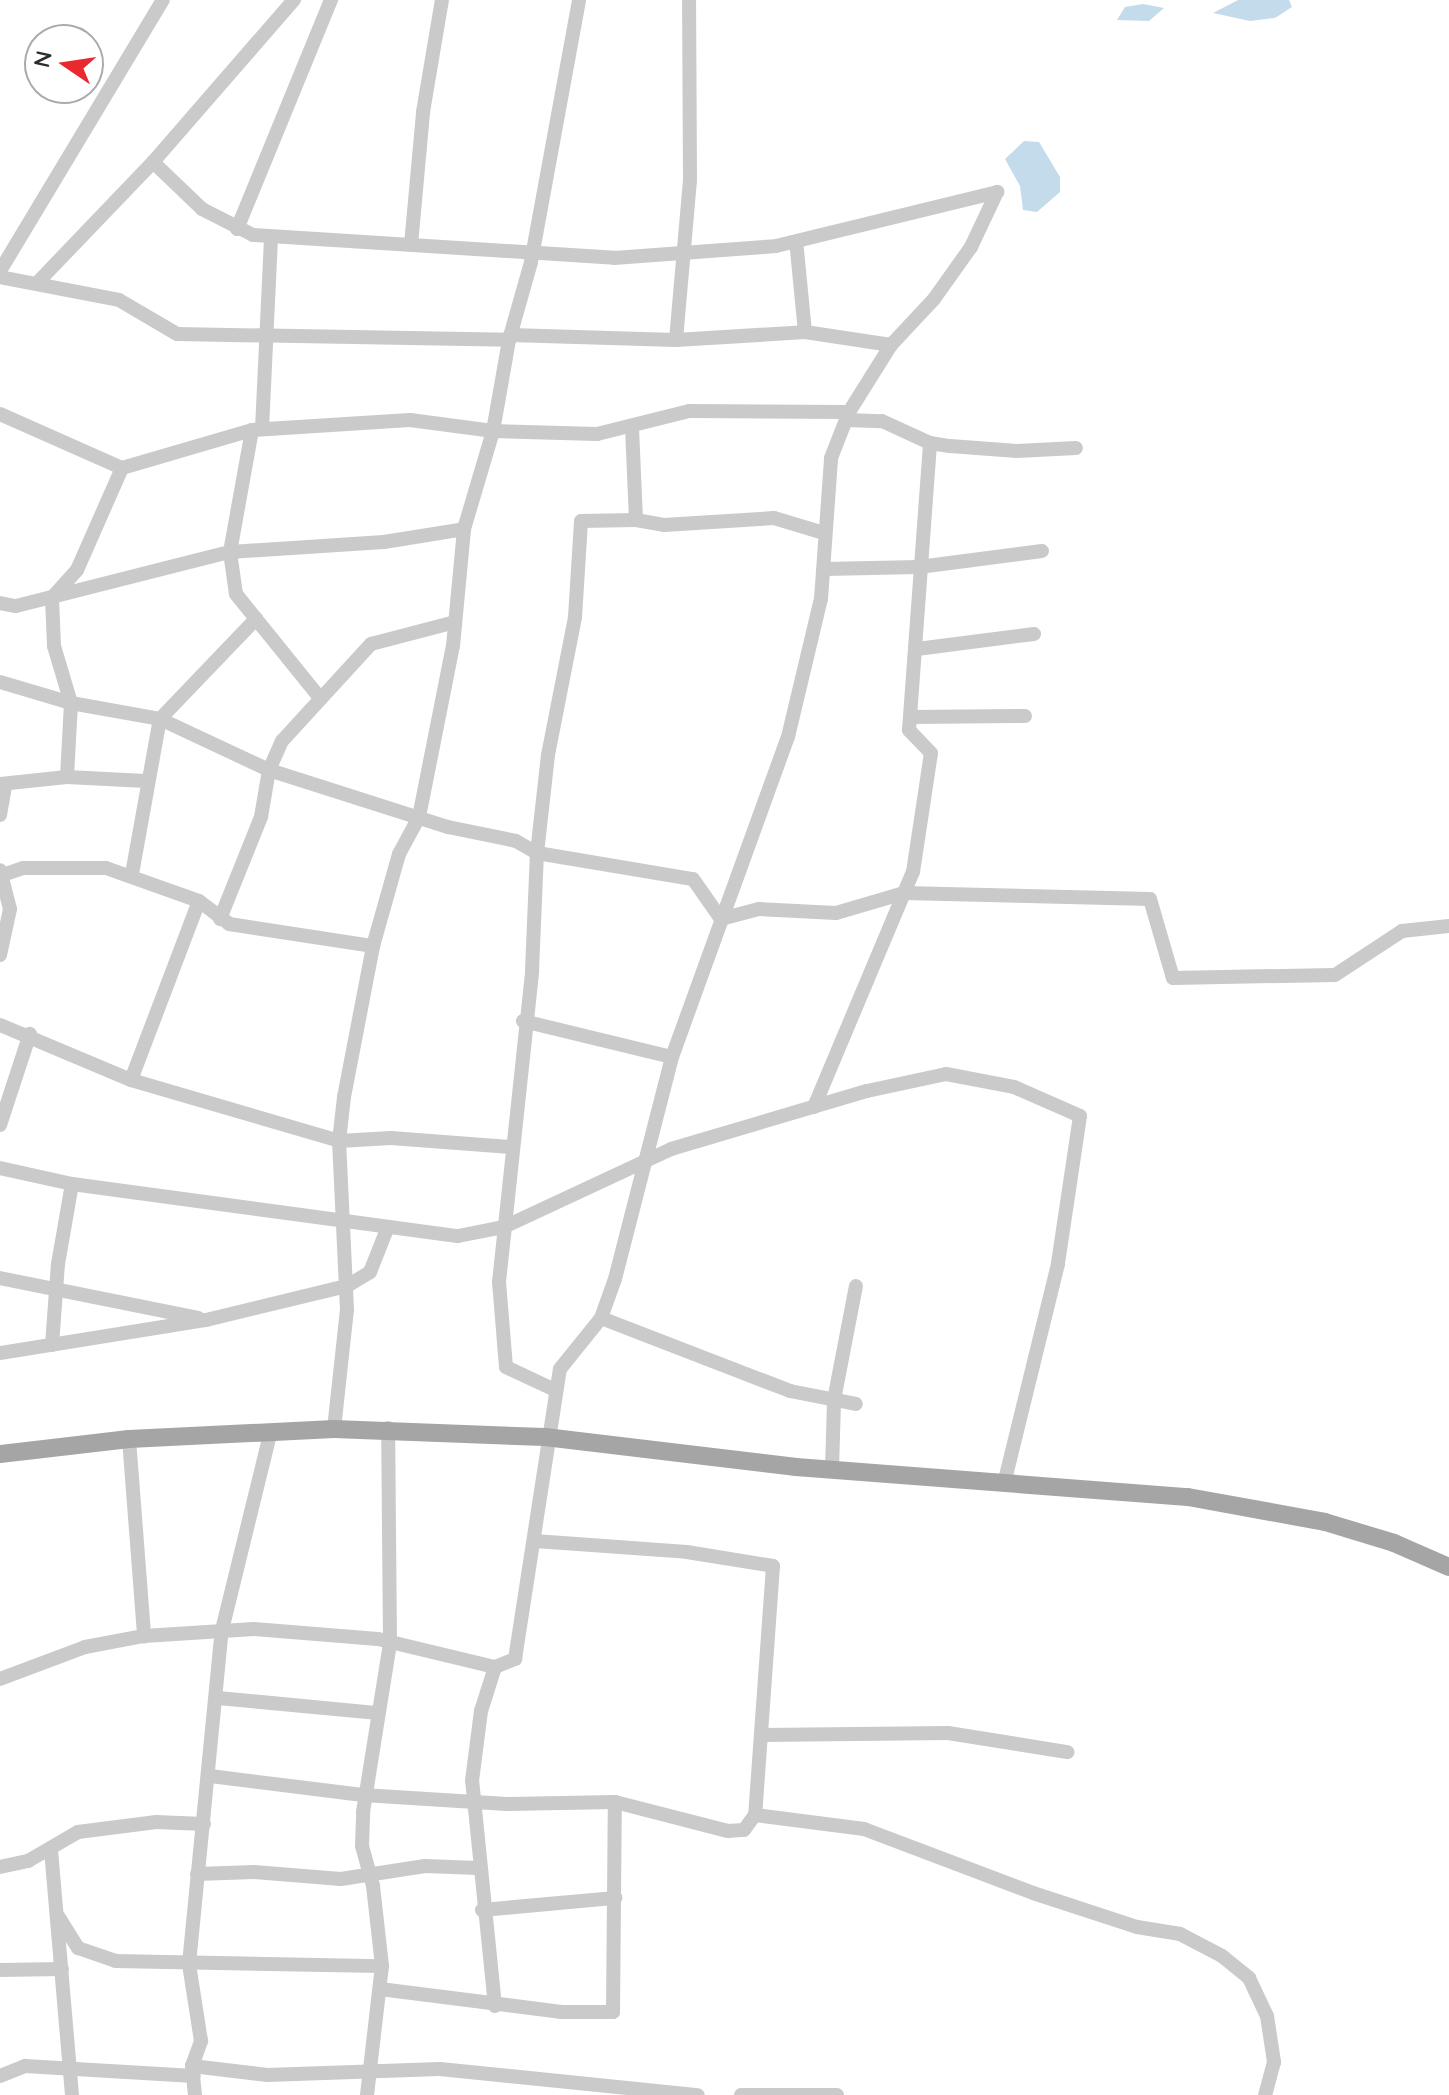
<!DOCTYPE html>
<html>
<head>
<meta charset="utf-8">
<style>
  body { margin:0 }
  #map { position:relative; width:1449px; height:2095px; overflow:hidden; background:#fff; font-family:Quicksand,sans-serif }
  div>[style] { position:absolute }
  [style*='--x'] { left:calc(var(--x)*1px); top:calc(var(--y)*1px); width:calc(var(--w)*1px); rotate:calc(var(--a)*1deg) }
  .water>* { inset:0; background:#c4dbec }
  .minor>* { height:14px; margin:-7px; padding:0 7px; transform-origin:7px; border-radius:7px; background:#cacaca }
  .major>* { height:18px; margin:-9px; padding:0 9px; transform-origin:9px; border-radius:9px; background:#a5a5a5 }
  span { translate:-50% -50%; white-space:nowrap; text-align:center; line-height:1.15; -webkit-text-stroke:8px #fff; paint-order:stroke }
  .north { position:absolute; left:24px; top:24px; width:80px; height:80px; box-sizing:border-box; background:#fff; border:2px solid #ababab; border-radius:50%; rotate:283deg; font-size:22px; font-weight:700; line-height:32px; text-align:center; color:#2d2d2d }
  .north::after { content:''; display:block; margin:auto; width:28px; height:36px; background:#ea282f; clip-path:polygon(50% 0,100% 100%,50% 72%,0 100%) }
</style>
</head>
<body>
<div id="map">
  <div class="water">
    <i style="clip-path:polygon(1238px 0,1289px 0,1292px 7px,1275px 18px,1250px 21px,1213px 13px)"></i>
    <i style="clip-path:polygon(1143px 4px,1164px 8px,1149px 21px,1117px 20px,1125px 7px)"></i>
    <i style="clip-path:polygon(1024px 141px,1039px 142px,1060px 177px,1060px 192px,1037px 212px,1023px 210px,1020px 186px,1005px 159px)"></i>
  </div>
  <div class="minor">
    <i style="--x:153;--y:162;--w:68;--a:43.8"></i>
    <i style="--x:202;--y:209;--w:57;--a:27"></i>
    <i style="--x:253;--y:235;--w:362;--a:3.6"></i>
    <i style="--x:614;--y:258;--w:162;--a:-4.2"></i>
    <i style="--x:776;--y:246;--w:228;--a:-13.7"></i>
    <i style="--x:237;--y:229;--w:248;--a:-67.7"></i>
    <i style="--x:411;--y:245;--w:134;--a:-84.8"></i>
    <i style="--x:423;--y:112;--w:114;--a:-80.4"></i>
    <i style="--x:0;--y:271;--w:316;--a:-59"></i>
    <i style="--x:0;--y:277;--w:121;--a:10.9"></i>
    <i style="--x:119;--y:300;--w:67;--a:30.4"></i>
    <i style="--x:177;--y:334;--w:332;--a:1"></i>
    <i style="--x:39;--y:281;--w:165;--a:-46.2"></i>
    <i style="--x:153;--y:162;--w:215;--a:-49"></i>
    <i style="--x:805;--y:332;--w:87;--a:8.6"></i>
    <i style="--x:510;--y:335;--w:166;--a:1.7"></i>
    <i style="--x:676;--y:340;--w:129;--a:-3.5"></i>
    <i style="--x:805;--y:332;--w:91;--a:-95.6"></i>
    <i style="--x:676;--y:340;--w:161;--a:-85"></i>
    <i style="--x:690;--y:180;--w:180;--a:-90.3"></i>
    <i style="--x:0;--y:414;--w:133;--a:23.9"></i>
    <i style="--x:122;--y:468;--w:111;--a:113.8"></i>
    <i style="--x:77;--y:570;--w:38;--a:132"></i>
    <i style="--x:52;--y:598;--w:48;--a:87.6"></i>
    <i style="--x:54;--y:646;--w:59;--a:73.4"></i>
    <i style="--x:71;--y:703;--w:90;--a:10.2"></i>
    <i style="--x:160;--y:719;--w:120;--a:25.1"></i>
    <i style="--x:269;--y:770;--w:188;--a:17.7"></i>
    <i style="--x:448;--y:827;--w:69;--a:11.6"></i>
    <i style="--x:516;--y:841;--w:24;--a:30"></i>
    <i style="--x:537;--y:853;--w:158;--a:9.5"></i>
    <i style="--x:693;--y:879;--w:49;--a:55"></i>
    <i style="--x:721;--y:919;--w:39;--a:-15"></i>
    <i style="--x:759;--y:909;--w:77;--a:3"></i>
    <i style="--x:836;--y:913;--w:71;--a:-16.4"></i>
    <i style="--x:904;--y:893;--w:246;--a:1.4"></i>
    <i style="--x:1150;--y:899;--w:82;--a:73.8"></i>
    <i style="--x:1173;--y:978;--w:162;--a:-1.1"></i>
    <i style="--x:1335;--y:975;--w:80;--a:-33.3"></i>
    <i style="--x:1402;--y:931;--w:47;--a:-6.1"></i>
    <i style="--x:846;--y:420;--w:36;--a:2"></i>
    <i style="--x:882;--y:421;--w:53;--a:24.6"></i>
    <i style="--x:930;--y:443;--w:20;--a:9"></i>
    <i style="--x:950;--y:446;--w:67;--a:4.3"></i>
    <i style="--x:1017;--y:451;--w:59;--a:-2.9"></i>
    <i style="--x:632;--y:428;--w:92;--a:87.5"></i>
    <i style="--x:262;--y:429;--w:191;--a:-87.3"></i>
    <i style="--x:252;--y:430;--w:158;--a:-3.6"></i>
    <i style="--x:410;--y:420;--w:84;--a:7.5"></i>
    <i style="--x:493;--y:431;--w:104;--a:1.7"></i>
    <i style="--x:597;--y:434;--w:95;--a:-14"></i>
    <i style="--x:689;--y:411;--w:160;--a:0.4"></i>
    <i style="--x:122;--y:468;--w:135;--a:-16.3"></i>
    <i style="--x:252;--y:430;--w:124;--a:100.2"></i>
    <i style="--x:230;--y:552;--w:42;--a:81.9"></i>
    <i style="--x:236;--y:594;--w:132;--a:51.1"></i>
    <i style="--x:824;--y:569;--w:95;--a:-1.2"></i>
    <i style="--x:919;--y:567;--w:124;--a:-7.4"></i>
    <i style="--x:0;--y:603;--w:16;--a:11"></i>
    <i style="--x:16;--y:606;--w:221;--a:-14.2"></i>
    <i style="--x:230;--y:552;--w:154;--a:-3.7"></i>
    <i style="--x:384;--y:542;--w:81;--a:-9.2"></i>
    <i style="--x:917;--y:649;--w:118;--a:-7.3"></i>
    <i style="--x:0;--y:682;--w:74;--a:16.5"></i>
    <i style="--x:71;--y:703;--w:74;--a:93.1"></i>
    <i style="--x:910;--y:717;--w:115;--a:-0.5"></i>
    <i style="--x:0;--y:784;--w:67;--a:-6"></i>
    <i style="--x:67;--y:777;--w:79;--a:2.9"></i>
    <i style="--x:0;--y:815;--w:29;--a:-80"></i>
    <i style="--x:132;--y:874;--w:158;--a:-79.8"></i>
    <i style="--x:160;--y:719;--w:139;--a:-46.2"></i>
    <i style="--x:0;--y:876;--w:24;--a:-19"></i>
    <i style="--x:23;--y:868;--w:83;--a:0"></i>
    <i style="--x:106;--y:868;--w:99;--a:19.5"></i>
    <i style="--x:199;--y:901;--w:38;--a:37"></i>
    <i style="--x:229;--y:924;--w:146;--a:8.7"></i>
    <i style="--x:220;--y:919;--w:110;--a:-68.1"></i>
    <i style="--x:261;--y:817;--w:48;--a:-80.3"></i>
    <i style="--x:269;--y:770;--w:32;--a:-66"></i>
    <i style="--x:282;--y:741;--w:132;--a:-47.5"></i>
    <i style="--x:371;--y:644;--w:87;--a:-14.7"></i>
    <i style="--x:0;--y:955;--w:47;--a:-77.7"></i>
    <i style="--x:10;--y:909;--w:40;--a:-104.4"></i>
    <i style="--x:523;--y:1021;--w:153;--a:13.6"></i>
    <i style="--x:0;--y:1025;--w:142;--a:22.8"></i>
    <i style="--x:131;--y:1080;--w:217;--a:16.3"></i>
    <i style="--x:339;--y:1141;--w:52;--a:-3.3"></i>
    <i style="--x:391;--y:1138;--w:120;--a:4.3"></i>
    <i style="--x:131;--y:1080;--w:191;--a:-69.2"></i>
    <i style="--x:814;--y:1107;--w:255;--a:-67.2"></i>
    <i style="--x:913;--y:872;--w:120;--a:-81.4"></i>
    <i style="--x:931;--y:753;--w:32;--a:-134"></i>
    <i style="--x:909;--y:730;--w:288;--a:-85.8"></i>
    <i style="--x:0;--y:1125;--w:96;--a:-71.8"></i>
    <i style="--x:0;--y:1168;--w:74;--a:12.5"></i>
    <i style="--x:72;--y:1184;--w:389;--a:7.7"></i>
    <i style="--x:458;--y:1236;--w:47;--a:-11.1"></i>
    <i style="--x:504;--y:1227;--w:184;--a:-25"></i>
    <i style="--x:671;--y:1149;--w:204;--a:-16.5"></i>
    <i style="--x:867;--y:1091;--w:81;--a:-12.1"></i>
    <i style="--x:946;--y:1074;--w:69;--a:10.8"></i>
    <i style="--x:1014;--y:1087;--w:72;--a:23.7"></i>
    <i style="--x:1080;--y:1116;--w:150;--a:98.5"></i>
    <i style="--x:1058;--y:1264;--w:221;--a:103.8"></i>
    <i style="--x:0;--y:1278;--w:202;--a:11.4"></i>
    <i style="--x:601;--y:1318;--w:203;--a:21.1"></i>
    <i style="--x:790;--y:1391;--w:67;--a:11.1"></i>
    <i style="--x:52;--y:1345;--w:81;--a:-85.8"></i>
    <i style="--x:58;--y:1264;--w:81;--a:-80.1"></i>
    <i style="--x:0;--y:1353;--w:209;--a:-9.1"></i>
    <i style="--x:206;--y:1320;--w:145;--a:-13.6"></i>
    <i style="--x:347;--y:1286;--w:27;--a:-31"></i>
    <i style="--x:370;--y:1272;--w:46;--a:-68.4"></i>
    <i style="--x:555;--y:1390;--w:54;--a:-154.9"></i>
    <i style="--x:506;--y:1367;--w:85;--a:-94.7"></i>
    <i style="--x:499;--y:1282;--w:313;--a:-83.9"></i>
    <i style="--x:532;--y:971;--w:118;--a:-87.6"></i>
    <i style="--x:537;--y:853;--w:99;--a:-83.6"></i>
    <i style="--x:548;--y:755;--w:141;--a:-78.9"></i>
    <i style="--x:575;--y:617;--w:96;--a:-86.4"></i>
    <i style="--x:581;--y:521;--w:55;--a:-1"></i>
    <i style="--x:636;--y:520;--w:28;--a:10"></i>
    <i style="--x:664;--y:525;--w:110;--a:-3.6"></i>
    <i style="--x:774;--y:518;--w:52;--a:16.7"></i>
    <i style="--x:334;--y:1429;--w:120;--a:-83.8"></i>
    <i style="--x:347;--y:1310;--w:169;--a:-92.7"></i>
    <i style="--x:339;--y:1141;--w:44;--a:-83.5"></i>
    <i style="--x:344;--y:1097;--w:154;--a:-79.1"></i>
    <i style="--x:373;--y:946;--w:96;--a:-74.2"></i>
    <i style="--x:399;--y:854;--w:42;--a:-61.6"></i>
    <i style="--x:419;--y:817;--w:174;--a:-78.8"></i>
    <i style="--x:453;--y:646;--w:118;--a:-84.6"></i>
    <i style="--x:464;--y:529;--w:102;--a:-73.5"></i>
    <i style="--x:493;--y:431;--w:92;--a:-80"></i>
    <i style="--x:509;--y:340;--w:81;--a:-74.2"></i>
    <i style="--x:531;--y:262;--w:266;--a:-79.6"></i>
    <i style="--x:129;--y:1439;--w:198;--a:85.6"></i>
    <i style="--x:832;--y:1469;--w:69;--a:-88.3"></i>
    <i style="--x:834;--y:1400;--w:116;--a:-79.1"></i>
    <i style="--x:535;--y:1541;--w:152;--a:4.1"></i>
    <i style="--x:687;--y:1552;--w:87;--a:9.2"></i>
    <i style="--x:773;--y:1566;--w:250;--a:94.1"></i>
    <i style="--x:0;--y:1679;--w:91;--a:-20.6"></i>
    <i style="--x:85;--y:1647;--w:60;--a:-10.6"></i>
    <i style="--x:144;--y:1636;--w:110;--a:-3.6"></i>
    <i style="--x:254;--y:1629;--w:124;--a:4.6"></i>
    <i style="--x:378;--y:1639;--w:120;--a:13.5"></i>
    <i style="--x:495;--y:1667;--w:22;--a:-22"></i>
    <i style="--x:515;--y:1659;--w:293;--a:-81.2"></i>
    <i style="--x:560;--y:1369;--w:65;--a:-51.2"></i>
    <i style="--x:601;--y:1318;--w:41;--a:-70.3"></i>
    <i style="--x:615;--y:1279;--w:229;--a:-75.6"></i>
    <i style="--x:672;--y:1057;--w:340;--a:-70.1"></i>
    <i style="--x:788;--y:737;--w:142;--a:-76.6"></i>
    <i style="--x:821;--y:599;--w:141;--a:-85.9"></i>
    <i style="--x:831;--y:458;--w:49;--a:-68.6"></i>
    <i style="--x:849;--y:412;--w:79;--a:-57.9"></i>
    <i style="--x:891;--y:345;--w:63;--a:-46.9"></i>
    <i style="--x:934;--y:299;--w:64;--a:-54.6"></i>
    <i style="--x:971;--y:247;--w:61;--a:-64.7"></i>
    <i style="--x:218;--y:1698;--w:161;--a:5.4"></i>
    <i style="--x:761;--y:1735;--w:187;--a:-0.6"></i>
    <i style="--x:948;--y:1733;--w:121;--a:9.1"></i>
    <i style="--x:210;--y:1776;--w:154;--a:7.1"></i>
    <i style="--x:363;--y:1795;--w:144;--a:3.6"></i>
    <i style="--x:507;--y:1804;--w:108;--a:-1.1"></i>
    <i style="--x:615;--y:1802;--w:117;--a:14.4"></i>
    <i style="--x:728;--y:1831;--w:16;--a:-4"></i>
    <i style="--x:744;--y:1830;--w:19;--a:-54"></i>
    <i style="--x:755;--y:1815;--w:110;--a:7.3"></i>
    <i style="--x:864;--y:1829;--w:181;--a:20.7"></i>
    <i style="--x:1033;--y:1893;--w:109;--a:18.1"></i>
    <i style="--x:1137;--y:1927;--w:44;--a:9.2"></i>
    <i style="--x:1180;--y:1934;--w:47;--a:27.6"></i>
    <i style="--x:1222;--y:1956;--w:35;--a:39"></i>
    <i style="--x:1249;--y:1978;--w:42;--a:64.7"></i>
    <i style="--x:1267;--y:2016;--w:47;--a:81.3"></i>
    <i style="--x:1274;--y:2062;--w:34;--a:105"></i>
    <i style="--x:51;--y:1850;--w:246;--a:85.1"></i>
    <i style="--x:0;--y:1867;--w:29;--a:-12"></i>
    <i style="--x:28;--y:1861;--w:58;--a:-30.1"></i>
    <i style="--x:78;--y:1832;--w:79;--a:-7.3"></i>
    <i style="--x:156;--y:1822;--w:48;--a:2.4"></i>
    <i style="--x:197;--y:1874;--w:57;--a:-2"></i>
    <i style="--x:254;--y:1872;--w:87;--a:4.6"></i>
    <i style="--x:341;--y:1879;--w:85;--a:-8.8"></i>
    <i style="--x:425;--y:1866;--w:53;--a:2.2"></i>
    <i style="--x:482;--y:1910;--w:134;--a:-5.2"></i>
    <i style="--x:58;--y:1916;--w:38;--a:58"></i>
    <i style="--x:78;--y:1948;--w:39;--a:19"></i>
    <i style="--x:115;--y:1961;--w:267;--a:1.1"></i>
    <i style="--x:0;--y:1970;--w:62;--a:-0.9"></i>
    <i style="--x:380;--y:1989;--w:183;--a:7.2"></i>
    <i style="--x:562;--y:2012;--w:51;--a:0"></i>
    <i style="--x:613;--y:2012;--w:210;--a:-89.5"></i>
    <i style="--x:495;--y:2006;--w:226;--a:-95.8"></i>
    <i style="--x:472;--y:1781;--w:71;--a:-82.7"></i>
    <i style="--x:481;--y:1711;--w:46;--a:-72.3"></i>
    <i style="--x:192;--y:2066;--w:76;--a:6.8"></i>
    <i style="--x:267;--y:2075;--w:173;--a:-2"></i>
    <i style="--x:440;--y:2069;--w:259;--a:5.8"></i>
    <i style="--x:0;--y:2076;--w:27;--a:-22"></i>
    <i style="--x:25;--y:2066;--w:169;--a:3.4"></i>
    <i style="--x:195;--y:2095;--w:29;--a:-96"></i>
    <i style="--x:192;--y:2066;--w:27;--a:-70"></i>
    <i style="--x:201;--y:2041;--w:78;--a:-98.9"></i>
    <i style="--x:189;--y:1964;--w:336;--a:-84.4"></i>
    <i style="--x:222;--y:1630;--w:205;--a:-76.2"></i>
    <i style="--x:367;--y:2095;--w:130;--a:-83.4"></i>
    <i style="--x:382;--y:1966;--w:81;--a:-96.4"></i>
    <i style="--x:373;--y:1886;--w:41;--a:-105.4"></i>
    <i style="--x:362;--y:1846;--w:34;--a:-88"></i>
    <i style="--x:363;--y:1812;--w:171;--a:-80.9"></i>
    <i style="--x:390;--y:1643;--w:215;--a:-90.5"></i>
    <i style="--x:741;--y:2095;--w:96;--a:0"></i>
  </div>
  <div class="major">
    <i style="--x:0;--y:1454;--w:130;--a:-6.6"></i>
    <i style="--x:129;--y:1439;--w:205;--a:-2.8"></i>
    <i style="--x:334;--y:1429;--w:211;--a:2.2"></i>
    <i style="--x:545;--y:1437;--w:253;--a:6.8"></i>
    <i style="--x:796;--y:1467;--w:393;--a:4.4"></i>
    <i style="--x:1188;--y:1497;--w:139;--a:10.3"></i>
    <i style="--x:1325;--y:1522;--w:72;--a:16.9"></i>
    <i style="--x:1394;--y:1543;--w:60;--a:23.6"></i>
  </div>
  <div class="north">N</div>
</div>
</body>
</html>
